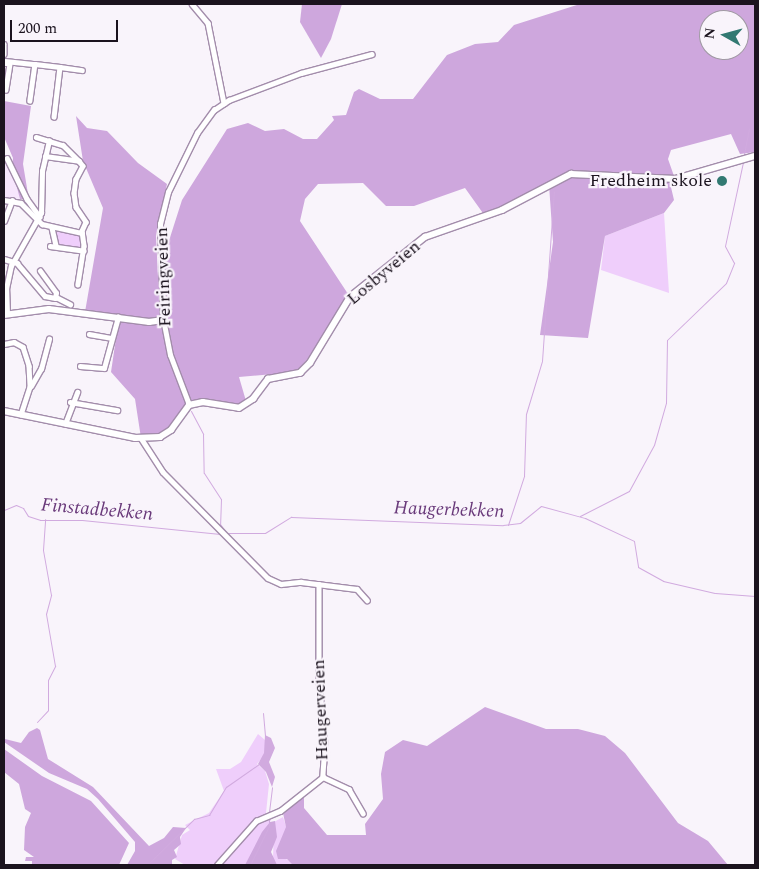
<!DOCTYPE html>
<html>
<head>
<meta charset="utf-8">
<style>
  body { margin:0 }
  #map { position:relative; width:759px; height:869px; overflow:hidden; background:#f9f4fb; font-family:Spectral,serif }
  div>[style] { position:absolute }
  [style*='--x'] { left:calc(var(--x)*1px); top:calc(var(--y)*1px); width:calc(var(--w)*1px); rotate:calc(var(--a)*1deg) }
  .built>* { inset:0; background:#f7e6fd }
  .green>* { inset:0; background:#efcefb }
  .forest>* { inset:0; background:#cea7dd }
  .water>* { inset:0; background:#d1aadf }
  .stream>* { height:1px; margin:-0.5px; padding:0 0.5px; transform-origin:0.5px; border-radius:0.5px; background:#d1aadf }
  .roads { filter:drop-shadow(1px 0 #a38dab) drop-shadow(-1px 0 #a38dab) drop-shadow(0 1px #a38dab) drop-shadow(0 -1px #a38dab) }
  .minor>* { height:4.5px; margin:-2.25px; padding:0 2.25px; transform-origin:2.25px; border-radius:2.25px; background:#fff }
  .major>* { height:5.5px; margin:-2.75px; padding:0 2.75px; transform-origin:2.75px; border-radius:2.75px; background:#fff }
  .dots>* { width:14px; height:14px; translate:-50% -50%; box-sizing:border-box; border:2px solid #f9f4fb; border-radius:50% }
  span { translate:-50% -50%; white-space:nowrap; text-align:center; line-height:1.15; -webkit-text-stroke:4.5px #f9f4fb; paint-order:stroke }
  .poi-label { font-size:18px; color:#1b131e }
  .right { translate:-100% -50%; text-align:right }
  .street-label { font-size:18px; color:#1b131e }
  .water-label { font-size:19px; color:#69397a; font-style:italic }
  .frame { position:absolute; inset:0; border:5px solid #1b131e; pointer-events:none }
  .north { position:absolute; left:699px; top:10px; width:50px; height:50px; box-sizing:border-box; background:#f9f4fb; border:1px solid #a09aa3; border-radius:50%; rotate:277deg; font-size:14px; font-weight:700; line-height:20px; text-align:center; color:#1b131e }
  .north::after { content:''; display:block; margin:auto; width:18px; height:22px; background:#327972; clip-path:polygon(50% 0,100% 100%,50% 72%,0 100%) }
  .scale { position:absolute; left:10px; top:20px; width:108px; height:22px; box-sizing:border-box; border:2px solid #1b131e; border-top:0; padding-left:6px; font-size:15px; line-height:18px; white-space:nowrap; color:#1b131e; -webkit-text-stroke:4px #f9f4fb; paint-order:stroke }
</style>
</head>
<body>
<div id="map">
  <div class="built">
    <i style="clip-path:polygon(4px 159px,12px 169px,20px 199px,4px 198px)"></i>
  </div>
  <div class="green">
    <i style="clip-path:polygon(664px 213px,669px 293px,601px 270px,605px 236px)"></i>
    <i style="clip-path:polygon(54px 230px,82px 237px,81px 249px,57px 245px)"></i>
    <i style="clip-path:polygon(258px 734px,265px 740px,266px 753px,257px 764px,265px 771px,269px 784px,266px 813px,271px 820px,246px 865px,185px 865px,175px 859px,182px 835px,190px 830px,185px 825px,209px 813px,224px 791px,216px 769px,230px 769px,241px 762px)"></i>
    <i style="clip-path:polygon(283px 817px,286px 826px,286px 859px,297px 865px,276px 865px,273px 859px,274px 822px)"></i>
  </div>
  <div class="forest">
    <i style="clip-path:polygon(302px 4px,342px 4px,331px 39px,321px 58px,300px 22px)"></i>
    <i style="clip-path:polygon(evenodd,580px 4px,755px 4px,755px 152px,740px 154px,731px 134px,671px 150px,668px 159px,674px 176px,670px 183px,674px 200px,664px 213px,605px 236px,588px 338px,540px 335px,553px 242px,549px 185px,485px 216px,465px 188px,414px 206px,386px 206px,363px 183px,318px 184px,305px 199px,300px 221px,350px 297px,318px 347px,296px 372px,239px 377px,246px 401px,238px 410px,190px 402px,170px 432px,141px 438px,135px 399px,111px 372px,119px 318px,85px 312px,103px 208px,83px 161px,76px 116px,87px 128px,107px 131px,138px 163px,167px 184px,156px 236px,158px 275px,182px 200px,227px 129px,248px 123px,265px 131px,284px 129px,303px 139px,317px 139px,334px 120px,332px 116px,346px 115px,354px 92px,359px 89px,380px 99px,413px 99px,447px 55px,475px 44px,498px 42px,514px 25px,580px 4px,709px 20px,739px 20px,739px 50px,709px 50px,709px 20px)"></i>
    <i style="clip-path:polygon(4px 101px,31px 106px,23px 164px,29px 200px,20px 199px,12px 169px,13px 158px,4px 137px)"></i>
    <i style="clip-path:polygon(485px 707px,546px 729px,578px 729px,605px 736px,625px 753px,678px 823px,708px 841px,728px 865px,293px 865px,287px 859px,278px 859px,276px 851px,286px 827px,283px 813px,299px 798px,304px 795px,304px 808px,327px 835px,366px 835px,365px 824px,383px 799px,381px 774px,385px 752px,403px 740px,427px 746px)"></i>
    <i style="clip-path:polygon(37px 728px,40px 730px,48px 759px,93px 787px,149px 846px,164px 838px,173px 827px,186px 828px,180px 837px,181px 844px,174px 850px,177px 857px,172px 860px,172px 865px,127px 865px,135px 851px,135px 842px,98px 799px,87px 789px,49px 773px,4px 742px,5px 739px,21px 743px,29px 732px)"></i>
    <i style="clip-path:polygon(4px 749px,42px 776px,91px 801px,129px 843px,119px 865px,32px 865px,32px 861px,25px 861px,26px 857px,34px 857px,24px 850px,25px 827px,31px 813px,25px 809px,19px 784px,4px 772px)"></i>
    <i style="clip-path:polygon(275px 821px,277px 837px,271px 852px,277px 865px,245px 865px,262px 832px,270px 822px)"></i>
  </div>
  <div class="water">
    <i style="clip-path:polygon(265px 735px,271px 738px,275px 748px,269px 762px,275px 777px,272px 787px,266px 772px,258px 764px,264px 753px)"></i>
  </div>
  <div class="stream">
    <i style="--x:317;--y:4;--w:1;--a:90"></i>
    <i style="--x:744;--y:154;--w:26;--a:-79"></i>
    <i style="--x:191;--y:411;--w:26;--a:62"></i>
    <i style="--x:203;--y:434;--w:39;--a:89"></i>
    <i style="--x:204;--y:473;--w:31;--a:57"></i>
    <i style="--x:221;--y:499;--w:25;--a:92"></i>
    <i style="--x:220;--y:524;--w:10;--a:53"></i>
    <i style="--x:4;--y:510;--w:13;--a:-23"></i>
    <i style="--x:16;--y:505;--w:8;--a:23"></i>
    <i style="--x:23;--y:508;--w:9;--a:58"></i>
    <i style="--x:28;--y:516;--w:13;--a:18"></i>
    <i style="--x:40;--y:520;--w:42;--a:0"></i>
    <i style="--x:82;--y:520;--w:139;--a:5.8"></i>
    <i style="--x:580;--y:516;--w:55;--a:-27"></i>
    <i style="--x:629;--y:491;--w:52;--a:-61.5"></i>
    <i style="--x:654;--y:445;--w:44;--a:-74.1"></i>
    <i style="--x:666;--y:403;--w:63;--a:-89.1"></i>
    <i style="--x:667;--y:340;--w:82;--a:-44"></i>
    <i style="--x:726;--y:283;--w:22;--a:-68"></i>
    <i style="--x:734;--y:263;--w:19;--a:-118"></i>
    <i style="--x:725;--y:246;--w:86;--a:-77.9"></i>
    <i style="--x:508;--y:525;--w:52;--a:-71.9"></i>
    <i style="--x:524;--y:476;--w:62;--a:-88.2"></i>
    <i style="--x:526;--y:414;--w:55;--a:-73.2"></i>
    <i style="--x:542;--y:361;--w:170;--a:-86"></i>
    <i style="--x:227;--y:533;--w:38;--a:0"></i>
    <i style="--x:265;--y:533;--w:31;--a:-32"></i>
    <i style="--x:291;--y:517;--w:212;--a:2.2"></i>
    <i style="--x:503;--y:525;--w:17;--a:-7"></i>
    <i style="--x:520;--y:523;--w:27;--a:-39"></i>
    <i style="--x:541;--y:506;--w:46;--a:15.3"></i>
    <i style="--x:585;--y:518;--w:54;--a:25.1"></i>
    <i style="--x:634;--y:541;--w:26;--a:81"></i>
    <i style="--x:638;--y:567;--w:29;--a:29"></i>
    <i style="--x:663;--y:581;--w:53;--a:13"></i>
    <i style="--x:715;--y:593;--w:40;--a:4.3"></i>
    <i style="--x:263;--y:713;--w:23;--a:85"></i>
    <i style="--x:37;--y:722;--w:16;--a:-47"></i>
    <i style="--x:48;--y:710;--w:30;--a:-90"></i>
    <i style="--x:48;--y:680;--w:16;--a:-63"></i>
    <i style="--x:55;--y:666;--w:53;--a:-99.8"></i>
    <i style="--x:46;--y:614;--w:20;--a:-75"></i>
    <i style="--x:51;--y:595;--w:46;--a:-100.1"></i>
    <i style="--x:43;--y:550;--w:31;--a:-86"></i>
    <i style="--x:269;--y:812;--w:25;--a:-83"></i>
    <i style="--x:150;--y:862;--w:62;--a:-44.3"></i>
    <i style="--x:194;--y:819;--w:16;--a:-15"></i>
    <i style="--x:209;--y:815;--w:33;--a:-59"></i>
    <i style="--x:226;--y:787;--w:40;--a:-34.9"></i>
    <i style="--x:250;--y:865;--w:43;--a:-64"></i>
    <i style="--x:269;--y:826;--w:8;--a:-90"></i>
  </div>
  <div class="roads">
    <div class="minor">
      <i style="--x:192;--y:4;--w:25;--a:50"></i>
      <i style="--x:208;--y:23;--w:82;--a:78.7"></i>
      <i style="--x:4;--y:44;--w:10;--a:90"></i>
      <i style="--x:5;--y:61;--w:30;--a:6"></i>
      <i style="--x:35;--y:64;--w:37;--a:98"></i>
      <i style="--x:4;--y:64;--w:6;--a:0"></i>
      <i style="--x:10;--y:64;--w:26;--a:99"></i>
      <i style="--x:35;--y:64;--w:25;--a:7"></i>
      <i style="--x:60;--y:67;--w:50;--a:96.8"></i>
      <i style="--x:60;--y:67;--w:22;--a:8"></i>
      <i style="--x:36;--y:137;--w:28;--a:17"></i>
      <i style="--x:63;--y:145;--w:23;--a:45"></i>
      <i style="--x:45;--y:156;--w:34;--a:8"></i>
      <i style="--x:79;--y:161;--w:6;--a:51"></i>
      <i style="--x:83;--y:166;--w:15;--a:118"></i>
      <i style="--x:76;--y:179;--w:14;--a:98"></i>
      <i style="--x:74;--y:193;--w:14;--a:82"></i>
      <i style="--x:76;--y:207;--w:18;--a:56"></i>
      <i style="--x:86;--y:222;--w:10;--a:114"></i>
      <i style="--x:82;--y:231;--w:15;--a:82"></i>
      <i style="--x:84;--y:246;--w:39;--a:99"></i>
      <i style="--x:7;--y:158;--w:46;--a:64"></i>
      <i style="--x:27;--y:199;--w:22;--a:54"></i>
      <i style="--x:4;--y:200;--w:17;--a:10"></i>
      <i style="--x:21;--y:203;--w:30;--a:45"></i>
      <i style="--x:42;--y:224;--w:41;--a:12.7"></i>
      <i style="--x:4;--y:221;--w:22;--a:-69"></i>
      <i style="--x:52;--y:228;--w:18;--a:77"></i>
      <i style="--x:50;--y:246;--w:34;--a:8"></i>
      <i style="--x:4;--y:259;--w:14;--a:17"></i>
      <i style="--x:17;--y:263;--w:43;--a:49.7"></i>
      <i style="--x:45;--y:296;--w:10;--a:11"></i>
      <i style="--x:55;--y:298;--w:5;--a:-79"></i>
      <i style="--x:56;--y:293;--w:27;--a:-126"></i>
      <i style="--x:56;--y:297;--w:16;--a:27"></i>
      <i style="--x:7;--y:314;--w:25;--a:-92"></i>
      <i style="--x:6;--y:289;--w:24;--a:-78"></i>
      <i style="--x:11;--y:266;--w:61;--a:-60.5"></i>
      <i style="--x:41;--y:213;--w:42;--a:-88.6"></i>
      <i style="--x:42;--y:171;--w:31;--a:-77"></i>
      <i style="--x:89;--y:334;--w:22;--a:10"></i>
      <i style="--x:4;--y:344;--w:10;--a:-11"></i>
      <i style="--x:14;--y:342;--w:10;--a:29"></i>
      <i style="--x:23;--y:347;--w:20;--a:72"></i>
      <i style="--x:29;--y:366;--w:21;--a:87"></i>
      <i style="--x:30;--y:387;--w:29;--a:108"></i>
      <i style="--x:80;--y:366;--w:24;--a:5"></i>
      <i style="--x:104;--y:368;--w:53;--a:-74.6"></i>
      <i style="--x:31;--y:386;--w:20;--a:-60"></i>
      <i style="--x:41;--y:369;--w:31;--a:-75"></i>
      <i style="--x:70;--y:402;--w:48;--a:9.7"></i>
      <i style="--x:189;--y:405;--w:53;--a:-110.8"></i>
      <i style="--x:170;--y:355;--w:36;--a:-101"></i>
      <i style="--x:163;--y:320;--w:96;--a:-91.8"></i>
      <i style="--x:160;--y:224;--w:33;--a:-76"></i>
      <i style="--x:168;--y:192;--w:66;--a:-63.8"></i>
      <i style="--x:197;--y:133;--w:29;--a:-54"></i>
      <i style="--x:214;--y:110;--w:18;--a:-34"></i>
      <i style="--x:229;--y:100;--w:77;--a:-20.6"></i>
      <i style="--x:301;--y:73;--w:73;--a:-15"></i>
      <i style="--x:65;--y:424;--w:34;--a:-69"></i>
      <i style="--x:141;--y:438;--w:40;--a:57.1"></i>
      <i style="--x:163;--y:472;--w:149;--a:45.3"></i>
      <i style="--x:268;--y:578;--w:14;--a:25"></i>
      <i style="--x:281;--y:584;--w:20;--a:-6"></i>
      <i style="--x:301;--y:582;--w:56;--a:7.1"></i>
      <i style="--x:357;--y:589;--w:15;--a:48"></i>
      <i style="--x:319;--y:584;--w:96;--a:90"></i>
      <i style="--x:319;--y:680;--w:65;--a:84.7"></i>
      <i style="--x:325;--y:745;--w:32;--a:94"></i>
      <i style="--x:323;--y:777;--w:29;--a:25"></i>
      <i style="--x:349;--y:789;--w:28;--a:60"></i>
      <i style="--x:217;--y:865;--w:59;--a:-48.4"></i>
      <i style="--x:256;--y:821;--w:26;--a:-23"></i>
      <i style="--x:280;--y:811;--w:55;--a:-38.3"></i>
    </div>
    <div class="major">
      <i style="--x:4;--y:315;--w:45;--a:-7.6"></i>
      <i style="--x:49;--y:309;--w:101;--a:7.4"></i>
      <i style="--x:149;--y:322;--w:14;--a:-8"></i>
      <i style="--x:4;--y:411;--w:134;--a:11.6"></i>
      <i style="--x:135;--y:438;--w:25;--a:-2"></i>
      <i style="--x:160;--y:437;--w:13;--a:-32"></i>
      <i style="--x:171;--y:430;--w:31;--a:-54"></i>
      <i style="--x:189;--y:405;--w:14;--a:-12"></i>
      <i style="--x:203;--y:402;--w:36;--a:9"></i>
      <i style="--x:239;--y:408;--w:17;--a:-33"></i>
      <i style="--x:253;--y:399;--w:25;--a:-53"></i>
      <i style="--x:268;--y:379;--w:33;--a:-11"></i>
      <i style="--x:300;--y:373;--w:14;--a:-45"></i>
      <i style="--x:310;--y:363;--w:77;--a:-58.8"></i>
      <i style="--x:350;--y:297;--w:96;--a:-38.7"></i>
      <i style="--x:425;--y:237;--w:82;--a:-19.3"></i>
      <i style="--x:502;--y:210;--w:78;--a:-27.6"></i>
      <i style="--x:571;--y:174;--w:105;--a:2.7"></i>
      <i style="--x:676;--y:179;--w:82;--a:-16.2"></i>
    </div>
  </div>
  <div class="dots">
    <i style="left:722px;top:181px;background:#327972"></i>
  </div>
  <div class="poi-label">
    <span class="right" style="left:712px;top:181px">Fredheim skole</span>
  </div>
  <div class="street-label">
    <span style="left:384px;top:273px;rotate:-40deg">Losbyveien</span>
    <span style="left:164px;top:277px;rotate:-92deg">Feiringveien</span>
    <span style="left:321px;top:710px;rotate:-92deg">Haugerveien</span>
  </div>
  <div class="water-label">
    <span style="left:97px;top:510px;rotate:5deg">Finstadbekken</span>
    <span style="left:449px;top:510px;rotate:2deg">Haugerbekken</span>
  </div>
  <div class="frame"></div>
  <div class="north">N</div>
  <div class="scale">200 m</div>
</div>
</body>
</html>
